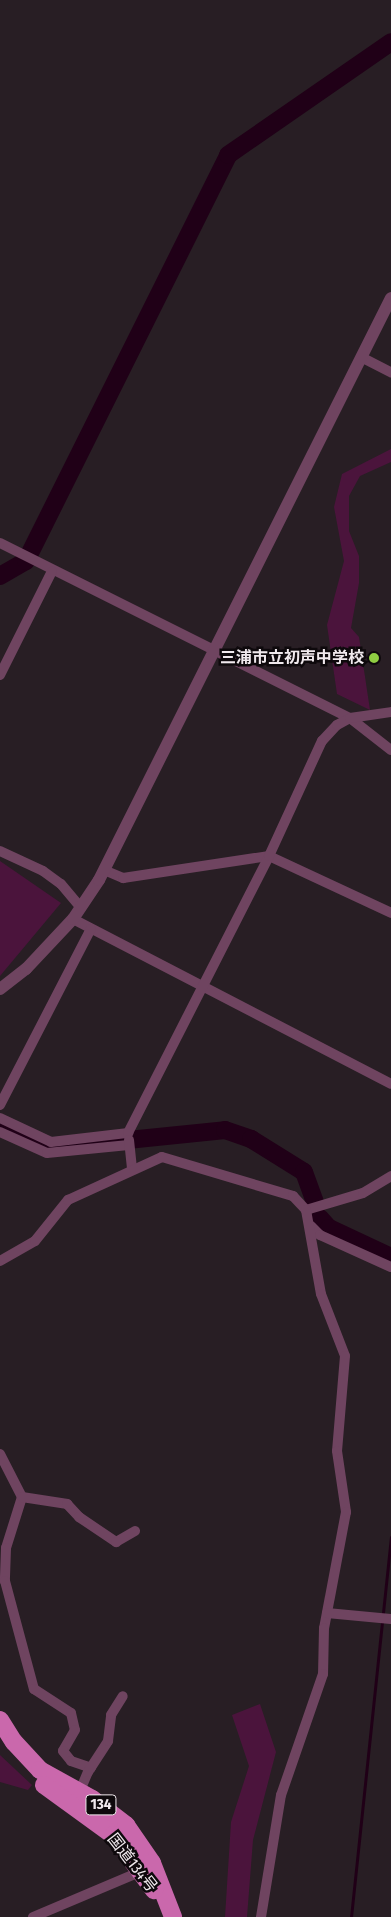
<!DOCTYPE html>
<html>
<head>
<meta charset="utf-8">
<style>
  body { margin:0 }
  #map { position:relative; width:391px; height:1917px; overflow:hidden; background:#281e24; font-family:"Fira Sans Condensed","Noto Sans JP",sans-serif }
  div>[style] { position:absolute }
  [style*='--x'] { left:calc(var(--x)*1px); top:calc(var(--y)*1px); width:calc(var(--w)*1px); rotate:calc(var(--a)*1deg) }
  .green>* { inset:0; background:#4b143c }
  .stream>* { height:3px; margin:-1.5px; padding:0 1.5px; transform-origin:1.5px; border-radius:1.5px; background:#200017 }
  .river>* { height:18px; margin:-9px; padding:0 9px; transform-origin:9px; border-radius:9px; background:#200017 }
  .minor>* { height:10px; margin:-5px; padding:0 5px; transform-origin:5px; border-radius:5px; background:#6f4460 }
  .tertiary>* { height:12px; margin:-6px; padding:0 6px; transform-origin:6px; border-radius:6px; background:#6f4460 }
  .trunk>* { height:18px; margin:-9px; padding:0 9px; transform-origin:9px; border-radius:9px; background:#ca68ac }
  .dots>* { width:14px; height:14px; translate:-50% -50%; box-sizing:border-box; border:2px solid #0e090c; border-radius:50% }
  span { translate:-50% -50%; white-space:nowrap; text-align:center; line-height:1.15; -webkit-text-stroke:5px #0e090c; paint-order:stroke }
  .shield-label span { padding:1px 4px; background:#0e090c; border:1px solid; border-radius:4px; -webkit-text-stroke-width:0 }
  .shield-label { font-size:15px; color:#f0e9ed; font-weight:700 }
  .poi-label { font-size:16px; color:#f0e9ed; font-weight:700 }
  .right { translate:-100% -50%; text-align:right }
  .street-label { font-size:16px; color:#f0e9ed }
</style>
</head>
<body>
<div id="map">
  <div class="green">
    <i style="clip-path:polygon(391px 449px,391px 462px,360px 476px,349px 496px,349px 531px,359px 556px,359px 583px,351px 628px,359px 637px,370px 710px,337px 694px,327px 625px,344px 561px,334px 507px,342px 474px)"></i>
    <i style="clip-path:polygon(0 861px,61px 903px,0 976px)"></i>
    <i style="clip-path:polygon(260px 1704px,276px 1752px,253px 1840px,247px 1917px,225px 1917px,231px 1822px,249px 1766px,232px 1715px)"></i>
    <i style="clip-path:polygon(0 1755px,32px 1785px,28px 1790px,0 1782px)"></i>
  </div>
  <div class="stream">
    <i style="--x:351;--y:1917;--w:382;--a:-84"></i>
  </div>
  <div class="river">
    <i style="--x:0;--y:576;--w:30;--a:-30"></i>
    <i style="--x:26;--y:561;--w:453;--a:-63.5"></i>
    <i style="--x:228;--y:155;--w:198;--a:-34.7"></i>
    <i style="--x:0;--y:1126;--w:54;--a:24.2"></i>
    <i style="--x:49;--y:1148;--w:177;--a:-5.8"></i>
    <i style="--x:225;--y:1130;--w:28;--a:19"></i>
    <i style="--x:251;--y:1139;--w:62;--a:31.9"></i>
    <i style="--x:304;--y:1172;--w:32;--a:70"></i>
    <i style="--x:320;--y:1218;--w:13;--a:48"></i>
    <i style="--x:329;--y:1228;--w:68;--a:25.1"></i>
  </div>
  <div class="minor">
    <i style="--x:361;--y:357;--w:34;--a:27"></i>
    <i style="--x:0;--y:543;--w:391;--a:26.6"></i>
    <i style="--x:350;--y:718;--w:52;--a:38"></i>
    <i style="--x:0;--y:675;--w:116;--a:-63.4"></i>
    <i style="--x:0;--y:851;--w:47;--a:24.9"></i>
    <i style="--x:43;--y:871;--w:22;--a:36"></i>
    <i style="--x:61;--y:884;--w:31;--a:50"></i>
    <i style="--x:104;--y:870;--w:21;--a:23"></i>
    <i style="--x:123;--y:878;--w:148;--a:-8.6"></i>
    <i style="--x:269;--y:856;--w:135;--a:25"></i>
    <i style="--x:73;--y:919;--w:358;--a:27.4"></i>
    <i style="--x:0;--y:1105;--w:198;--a:-62.7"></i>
    <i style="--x:0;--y:1118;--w:56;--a:25.2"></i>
    <i style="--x:51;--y:1142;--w:78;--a:-6.7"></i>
    <i style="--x:128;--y:1133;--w:311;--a:-63"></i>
    <i style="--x:269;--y:856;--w:127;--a:-65.3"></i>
    <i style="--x:322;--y:741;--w:22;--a:-47"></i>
    <i style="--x:337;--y:725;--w:15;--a:-28"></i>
    <i style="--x:350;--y:718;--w:41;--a:-8.3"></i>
    <i style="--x:0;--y:1132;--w:51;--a:24.1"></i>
    <i style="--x:47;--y:1153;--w:82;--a:-5.6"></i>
    <i style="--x:129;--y:1140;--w:29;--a:84"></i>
    <i style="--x:306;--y:1210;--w:59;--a:-16.6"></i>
    <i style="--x:363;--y:1193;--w:33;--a:-31"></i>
    <i style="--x:311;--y:1226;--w:13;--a:45"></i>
    <i style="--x:320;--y:1235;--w:78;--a:24.3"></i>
    <i style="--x:0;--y:1261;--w:40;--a:-29.7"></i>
    <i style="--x:35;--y:1241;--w:53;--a:-51.2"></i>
    <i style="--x:68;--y:1200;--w:103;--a:-24.6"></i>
    <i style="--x:162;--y:1157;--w:137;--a:16.6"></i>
    <i style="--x:293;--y:1196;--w:19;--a:47"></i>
    <i style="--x:306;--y:1210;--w:85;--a:79.9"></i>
    <i style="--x:321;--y:1294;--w:66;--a:68.8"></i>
    <i style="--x:345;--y:1356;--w:95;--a:94.8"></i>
    <i style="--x:337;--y:1451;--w:62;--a:81.6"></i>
    <i style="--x:346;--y:1512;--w:118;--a:100.7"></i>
    <i style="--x:324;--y:1628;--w:46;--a:91.2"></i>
    <i style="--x:323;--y:1674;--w:128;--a:109.1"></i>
    <i style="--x:281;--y:1795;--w:124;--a:99.3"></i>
    <i style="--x:0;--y:1454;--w:48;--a:62.9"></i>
    <i style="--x:22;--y:1497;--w:53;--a:107.4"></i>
    <i style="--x:6;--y:1548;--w:33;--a:92"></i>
    <i style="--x:5;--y:1581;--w:112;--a:75"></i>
    <i style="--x:34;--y:1689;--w:44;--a:33"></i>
    <i style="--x:71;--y:1713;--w:17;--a:77"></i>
    <i style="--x:75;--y:1730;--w:24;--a:120"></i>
    <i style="--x:63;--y:1751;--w:13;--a:51"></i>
    <i style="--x:71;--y:1761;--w:21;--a:19"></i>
    <i style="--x:22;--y:1497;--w:46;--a:8.8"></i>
    <i style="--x:67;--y:1504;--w:18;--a:47"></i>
    <i style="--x:79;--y:1517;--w:45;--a:34"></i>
    <i style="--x:116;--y:1542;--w:22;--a:-30"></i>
    <i style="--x:327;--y:1613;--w:64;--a:5.4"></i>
    <i style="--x:79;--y:1793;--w:23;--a:-67"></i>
    <i style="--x:88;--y:1772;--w:37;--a:-57"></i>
    <i style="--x:108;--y:1741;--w:26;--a:-83"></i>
    <i style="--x:111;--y:1715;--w:22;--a:-58"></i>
    <i style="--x:33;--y:1917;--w:118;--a:-22.9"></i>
  </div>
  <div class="tertiary">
    <i style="--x:0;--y:989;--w:33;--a:-38"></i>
    <i style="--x:26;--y:969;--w:69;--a:-46.8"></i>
    <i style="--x:73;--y:919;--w:47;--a:-56.3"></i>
    <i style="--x:99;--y:880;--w:651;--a:-63.36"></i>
  </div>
  <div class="trunk">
    <i style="--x:0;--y:1720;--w:26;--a:58"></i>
    <i style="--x:14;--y:1742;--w:38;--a:47"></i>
    <i style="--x:40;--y:1770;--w:60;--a:29.1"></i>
    <i style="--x:92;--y:1799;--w:43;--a:37.4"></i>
    <i style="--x:126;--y:1825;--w:46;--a:55.6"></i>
    <i style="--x:152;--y:1863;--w:58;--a:68.7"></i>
    <i style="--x:44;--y:1785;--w:85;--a:35.9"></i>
    <i style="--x:113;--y:1835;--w:69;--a:53.3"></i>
  </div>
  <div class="dots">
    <i style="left:374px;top:658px;background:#8fcd42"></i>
  </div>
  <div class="shield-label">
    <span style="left:101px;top:1805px">134</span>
  </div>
  <div class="poi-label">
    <span class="right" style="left:364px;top:658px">三浦市立初声中学校</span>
  </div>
  <div class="street-label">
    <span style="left:132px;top:1863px;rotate:52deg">国道134号</span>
  </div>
</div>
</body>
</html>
